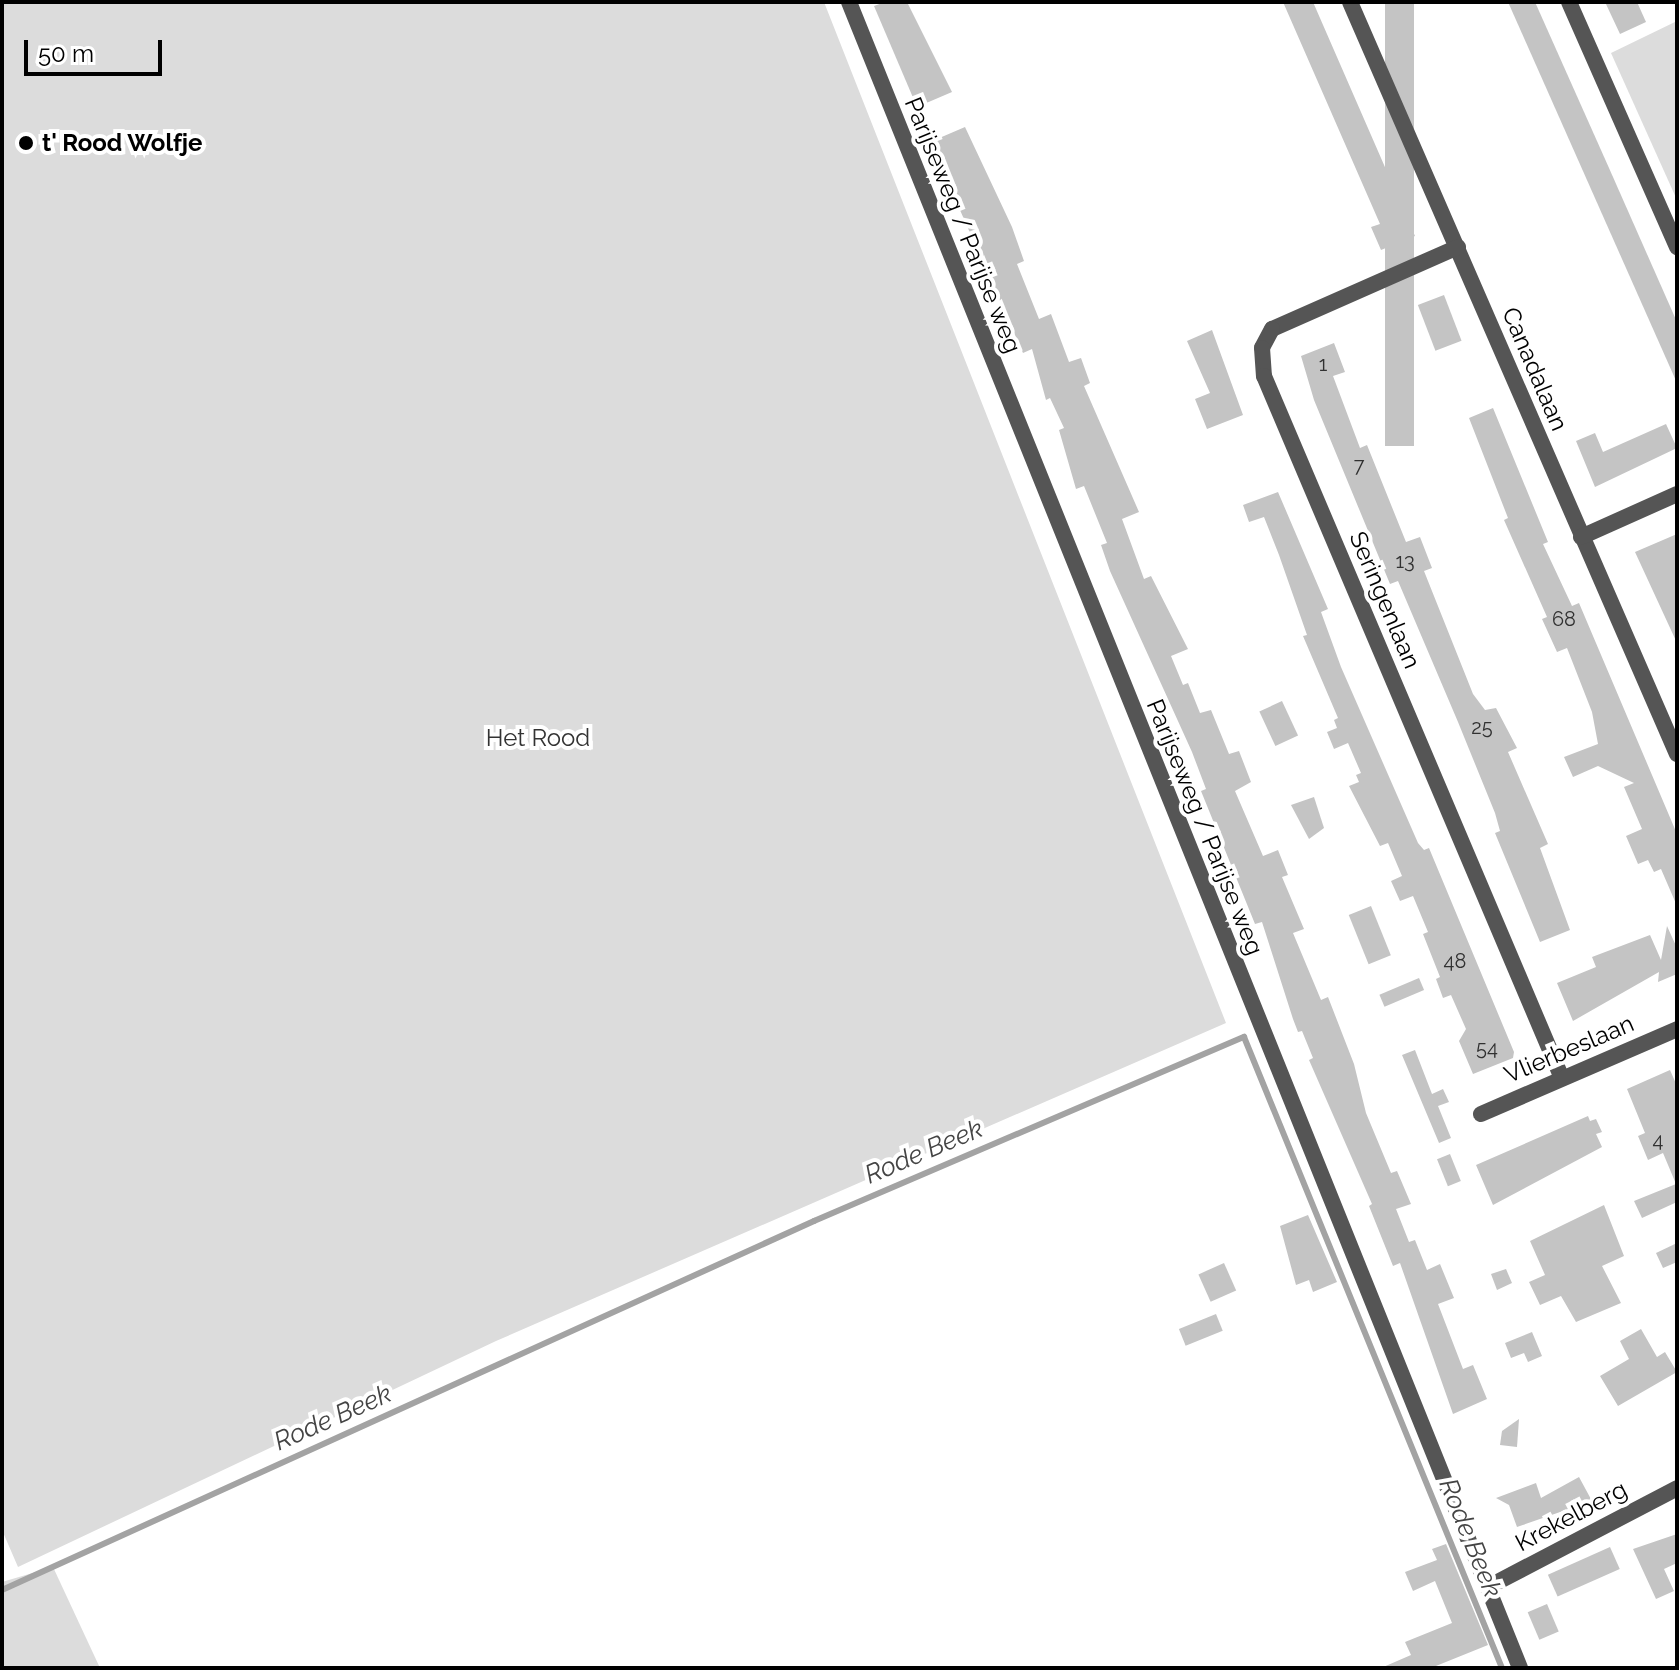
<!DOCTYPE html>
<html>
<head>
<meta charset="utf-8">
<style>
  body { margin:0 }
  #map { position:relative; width:1679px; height:1670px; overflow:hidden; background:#fff; font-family:Raleway,sans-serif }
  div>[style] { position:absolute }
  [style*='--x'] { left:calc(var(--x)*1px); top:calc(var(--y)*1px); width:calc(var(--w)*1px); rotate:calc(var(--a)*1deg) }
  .green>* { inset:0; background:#dcdcdc }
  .stream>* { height:6px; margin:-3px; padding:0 3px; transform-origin:3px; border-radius:3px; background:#a3a3a3 }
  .building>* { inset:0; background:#c4c4c4; transform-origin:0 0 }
  .street>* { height:16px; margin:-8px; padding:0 8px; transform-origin:8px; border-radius:8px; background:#555 }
  .dots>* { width:22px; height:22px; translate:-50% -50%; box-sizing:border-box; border:4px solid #fff; border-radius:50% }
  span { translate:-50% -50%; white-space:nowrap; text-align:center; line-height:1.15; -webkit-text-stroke:8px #fff; paint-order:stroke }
  .number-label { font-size:20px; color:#313131 }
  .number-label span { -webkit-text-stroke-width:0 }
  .poi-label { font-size:24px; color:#000; font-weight:700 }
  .left { translate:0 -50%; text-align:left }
  .street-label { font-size:24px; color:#000 }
  .park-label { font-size:24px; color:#333 }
  .water-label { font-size:26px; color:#444; font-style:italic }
  .frame { position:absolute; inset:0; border:4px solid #000; pointer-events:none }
  .scale { position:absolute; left:24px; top:40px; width:138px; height:36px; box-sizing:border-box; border:4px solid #000; border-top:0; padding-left:10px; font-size:24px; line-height:28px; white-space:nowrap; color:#000; -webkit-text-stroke:6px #fff; paint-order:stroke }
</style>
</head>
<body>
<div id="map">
  <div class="green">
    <i style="clip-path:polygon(2px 2px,824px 2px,1226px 1023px,496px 1341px,18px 1567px,2px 1530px)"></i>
    <i style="clip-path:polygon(1677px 21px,1677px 200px,1611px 53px)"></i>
    <i style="clip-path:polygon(53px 1567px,100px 1668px,2px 1668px,2px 1582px)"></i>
  </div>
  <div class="stream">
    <i style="--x:2;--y:1590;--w:892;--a:-24.44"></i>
    <i style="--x:814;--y:1221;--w:468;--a:-23.2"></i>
    <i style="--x:1244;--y:1037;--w:682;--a:67.76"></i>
  </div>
  <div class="building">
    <i style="clip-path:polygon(885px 2px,907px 2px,952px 92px,917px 107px,874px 6px)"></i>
    <i style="clip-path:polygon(1283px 2px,1313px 2px,1415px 236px,1381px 250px,1371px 227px,1380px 224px)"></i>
    <i style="left:1385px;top:2px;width:29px;height:444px"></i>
    <i style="clip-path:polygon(1508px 2px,1535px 2px,1609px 168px,1677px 322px,1677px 383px)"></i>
    <i style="clip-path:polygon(1605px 2px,1637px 2px,1646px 22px,1620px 34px)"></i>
    <i style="clip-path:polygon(965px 127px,1012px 227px,1024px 261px,1017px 264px,1039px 319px,1051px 314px,1069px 362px,1081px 358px,1090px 383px,1084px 386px,1139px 512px,1122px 519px,1144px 579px,1151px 576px,1188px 649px,1171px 656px,1183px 685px,1188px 683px,1200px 713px,1211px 710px,1229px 754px,1239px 751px,1251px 782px,1235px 791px,1263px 856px,1278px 850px,1288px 875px,1282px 877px,1304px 929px,1293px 933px,1321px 1000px,1328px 997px,1354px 1064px,1366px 1113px,1391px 1173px,1397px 1171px,1411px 1204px,1396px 1209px,1409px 1242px,1415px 1240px,1427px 1270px,1440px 1264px,1454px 1298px,1438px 1304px,1463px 1369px,1473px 1365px,1487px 1399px,1453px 1414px,1400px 1263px,1393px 1266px,1369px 1206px,1372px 1204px,1309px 1060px,1313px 1058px,1302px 1031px,1298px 1032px,1293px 1019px,1262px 922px,1255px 924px,1201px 791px,1206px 789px,1192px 752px,1110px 571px,1101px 545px,1107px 543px,1084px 486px,1076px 489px,1059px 430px,1064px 428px,1050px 398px,1046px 400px,1032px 349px,1023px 353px,930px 142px)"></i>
    <i style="left:1444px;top:295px;width:49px;height:28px;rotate:69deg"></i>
    <i style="clip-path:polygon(1212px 330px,1243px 415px,1207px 429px,1195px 399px,1210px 393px,1187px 341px)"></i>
    <i style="clip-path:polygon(1334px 343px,1345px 372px,1333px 376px,1360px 448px,1367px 445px,1406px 542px,1420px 537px,1432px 568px,1424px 571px,1473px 694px,1485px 710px,1496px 708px,1517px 748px,1508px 752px,1548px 844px,1540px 848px,1570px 930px,1540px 942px,1495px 833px,1500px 831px,1495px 813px,1458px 722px,1398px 581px,1390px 584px,1314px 400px,1301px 356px)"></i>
    <i style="clip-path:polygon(1493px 408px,1548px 542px,1543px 544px,1572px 606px,1579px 603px,1677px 834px,1677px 906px,1661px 869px,1654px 872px,1648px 860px,1638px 864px,1626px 836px,1642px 829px,1624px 787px,1634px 783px,1598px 766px,1573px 777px,1564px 757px,1598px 744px,1592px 712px,1567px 648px,1557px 652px,1542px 619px,1547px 617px,1504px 520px,1508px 518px,1469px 418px)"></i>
    <i style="clip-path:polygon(1666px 424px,1677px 448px,1595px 487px,1576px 441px,1595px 433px,1603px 452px)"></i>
    <i style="clip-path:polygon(1278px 492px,1328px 609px,1321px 612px,1341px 667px,1418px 843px,1424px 850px,1429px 848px,1514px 1052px,1513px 1058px,1473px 1074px,1459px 1041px,1466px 1029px,1451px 995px,1443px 998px,1436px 979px,1440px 977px,1423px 934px,1428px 932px,1413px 896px,1400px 901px,1391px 881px,1402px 876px,1388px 843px,1380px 846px,1349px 786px,1359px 782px,1356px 775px,1361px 773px,1348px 743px,1334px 749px,1327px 732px,1337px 728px,1334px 720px,1338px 718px,1303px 636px,1307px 635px,1279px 555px,1264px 517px,1249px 522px,1243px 505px)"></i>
    <i style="clip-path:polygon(1677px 534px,1677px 643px,1635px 552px)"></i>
    <i style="left:1282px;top:701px;width:38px;height:25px;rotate:65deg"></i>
    <i style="clip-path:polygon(1314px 797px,1324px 828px,1309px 839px,1291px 805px)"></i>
    <i style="left:1371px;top:906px;width:53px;height:24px;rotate:68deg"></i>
    <i style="clip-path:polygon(1667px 926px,1677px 948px,1677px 974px,1658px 982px,1659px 972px,1573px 1021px,1557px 983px,1596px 967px,1592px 957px,1650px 935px,1661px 960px)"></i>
    <i style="left:1419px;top:978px;width:13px;height:43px;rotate:67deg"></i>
    <i style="clip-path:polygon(1415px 1050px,1432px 1094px,1443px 1089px,1449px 1102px,1438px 1106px,1451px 1138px,1439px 1143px,1402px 1055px)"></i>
    <i style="clip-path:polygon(1670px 1070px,1677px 1086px,1677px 1202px,1642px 1218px,1634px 1201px,1676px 1184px,1663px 1153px,1648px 1160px,1638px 1136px,1645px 1133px,1627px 1089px)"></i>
    <i style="clip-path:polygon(1588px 1116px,1590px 1121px,1596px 1119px,1602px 1132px,1596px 1134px,1602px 1147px,1493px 1205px,1476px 1165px)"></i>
    <i style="left:1450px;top:1154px;width:29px;height:14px;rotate:68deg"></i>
    <i style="clip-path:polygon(1604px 1205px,1624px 1256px,1602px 1266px,1621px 1303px,1576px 1322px,1561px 1296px,1540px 1305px,1529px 1282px,1545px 1275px,1530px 1241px)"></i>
    <i style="clip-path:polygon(1308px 1215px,1337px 1282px,1313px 1292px,1309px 1280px,1296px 1285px,1280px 1226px)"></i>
    <i style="clip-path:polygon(1677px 1243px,1677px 1262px,1663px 1268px,1656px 1253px)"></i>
    <i style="left:1224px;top:1263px;width:30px;height:28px;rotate:66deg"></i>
    <i style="clip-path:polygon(1506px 1269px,1512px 1283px,1497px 1290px,1491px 1274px)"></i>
    <i style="left:1216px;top:1314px;width:18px;height:40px;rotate:68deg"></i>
    <i style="clip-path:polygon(1641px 1329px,1657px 1357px,1665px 1352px,1677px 1372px,1618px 1406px,1600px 1376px,1629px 1359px,1620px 1341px)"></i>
    <i style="clip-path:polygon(1532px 1332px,1542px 1356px,1528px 1362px,1524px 1353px,1511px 1358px,1505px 1343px)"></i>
    <i style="clip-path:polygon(1519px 1419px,1517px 1447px,1500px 1445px,1502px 1431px)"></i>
    <i style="clip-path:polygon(1579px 1477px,1592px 1501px,1517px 1527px,1509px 1505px,1496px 1498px,1536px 1483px,1541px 1498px)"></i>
    <i style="clip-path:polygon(1677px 1534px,1677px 1563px,1664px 1569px,1674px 1591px,1656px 1599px,1633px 1549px)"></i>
    <i style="clip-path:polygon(1446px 1544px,1488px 1645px,1431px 1668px,1381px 1668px,1411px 1655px,1405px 1642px,1452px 1623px,1435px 1581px,1413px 1591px,1405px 1572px,1437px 1560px,1432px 1549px)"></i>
    <i style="left:1610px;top:1547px;width:24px;height:68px;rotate:66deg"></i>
    <i style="left:1547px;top:1604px;width:30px;height:21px;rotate:67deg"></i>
  </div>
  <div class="street">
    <i style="--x:849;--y:2;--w:1796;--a:68.06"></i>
    <i style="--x:1350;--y:2;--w:820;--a:66.5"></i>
    <i style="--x:1569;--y:2;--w:268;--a:66.2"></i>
    <i style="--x:1458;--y:247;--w:203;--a:156.2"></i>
    <i style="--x:1272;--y:329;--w:21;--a:118"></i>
    <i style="--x:1262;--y:348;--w:28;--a:86"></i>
    <i style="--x:1264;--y:376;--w:760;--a:67.01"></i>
    <i style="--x:1581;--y:537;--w:105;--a:-24.1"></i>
    <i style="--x:1481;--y:1114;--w:214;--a:-23.4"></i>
    <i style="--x:1488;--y:1587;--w:213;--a:-27.6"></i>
  </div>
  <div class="dots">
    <i style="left:26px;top:143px;background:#000"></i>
  </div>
  <div class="number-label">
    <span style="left:1323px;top:364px">1</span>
    <span style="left:1359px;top:465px">7</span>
    <span style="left:1405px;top:561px">13</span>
    <span style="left:1564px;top:619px">68</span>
    <span style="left:1482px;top:727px">25</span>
    <span style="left:1455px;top:961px">48</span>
    <span style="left:1487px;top:1048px">54</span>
    <span style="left:1658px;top:1140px">4</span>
  </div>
  <div class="poi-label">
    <span class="left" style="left:42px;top:143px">t' Rood Wolfje</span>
  </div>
  <div class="street-label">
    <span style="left:963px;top:225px;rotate:68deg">Parijseweg / Parijse weg</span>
    <span style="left:1535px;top:369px;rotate:67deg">Canadalaan</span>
    <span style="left:1385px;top:600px;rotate:67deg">Seringenlaan</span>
    <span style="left:1205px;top:827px;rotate:68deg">Parijseweg / Parijse weg</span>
    <span style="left:1569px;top:1049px;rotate:-23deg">Vlierbeslaan</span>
    <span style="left:1571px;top:1516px;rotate:-28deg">Krekelberg</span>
  </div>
  <div class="park-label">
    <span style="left:538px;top:738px">Het Rood</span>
  </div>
  <div class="water-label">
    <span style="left:924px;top:1152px;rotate:-23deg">Rode Beek</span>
    <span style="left:333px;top:1418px;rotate:-24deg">Rode Beek</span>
    <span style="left:1470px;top:1538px;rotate:68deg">Rode Beek</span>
  </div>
  <div class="frame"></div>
  <div class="scale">50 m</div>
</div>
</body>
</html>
